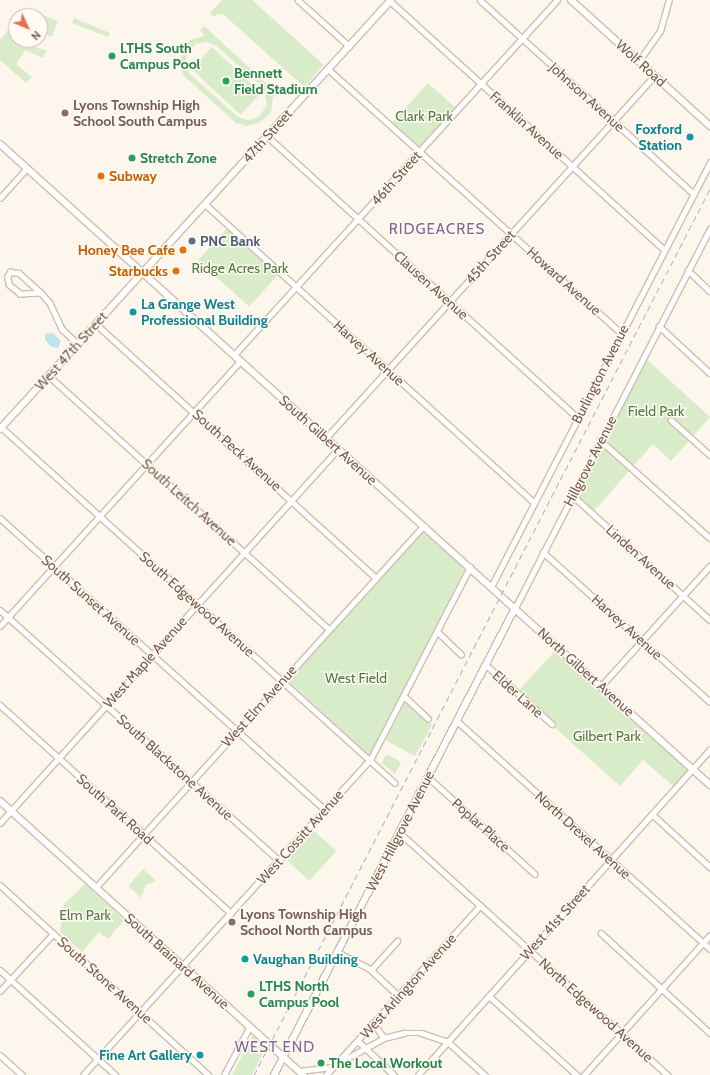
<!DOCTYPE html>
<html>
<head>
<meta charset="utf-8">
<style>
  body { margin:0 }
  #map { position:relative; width:710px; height:1075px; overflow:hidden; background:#fdf6ec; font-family:Cabin,sans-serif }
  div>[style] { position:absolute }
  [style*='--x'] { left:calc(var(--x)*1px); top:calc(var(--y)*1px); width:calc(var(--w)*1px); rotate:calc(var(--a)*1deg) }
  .green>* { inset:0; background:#d8ecc9; transform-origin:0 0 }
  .water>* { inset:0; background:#bfe3e8 }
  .roads { filter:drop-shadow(1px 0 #d1beb0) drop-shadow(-1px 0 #d1beb0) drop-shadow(0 1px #d1beb0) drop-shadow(0 -1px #d1beb0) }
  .street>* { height:4.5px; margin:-2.25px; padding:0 2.25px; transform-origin:2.25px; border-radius:2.25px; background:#fff }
  .secondary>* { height:6px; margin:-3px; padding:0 3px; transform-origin:3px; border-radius:3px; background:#fff }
  .rail>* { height:1px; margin-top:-0.5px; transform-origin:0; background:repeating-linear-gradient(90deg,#b9a8c9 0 6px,transparent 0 10px) }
  .dots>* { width:11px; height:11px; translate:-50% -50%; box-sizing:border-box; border:2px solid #fffaf3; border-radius:50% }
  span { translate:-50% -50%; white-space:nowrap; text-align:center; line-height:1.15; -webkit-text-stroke:3px #fffaf3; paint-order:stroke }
  .leisure-label { font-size:14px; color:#27864d; font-weight:700 }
  .left { translate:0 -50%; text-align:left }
  .street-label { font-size:14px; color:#7a5c4d }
  .education-label { font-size:14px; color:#785e54; font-weight:700 }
  .park-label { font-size:14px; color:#537a41 }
  .culture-label { font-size:14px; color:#0d838f; font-weight:700 }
  .right { translate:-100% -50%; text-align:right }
  .food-label { font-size:14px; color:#c56008; font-weight:700 }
  .service-label { font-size:14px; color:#4e5e75; font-weight:700 }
  .neighbourhood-label { font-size:15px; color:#846695; letter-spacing:1px }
  .north { position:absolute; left:8px; top:8px; width:40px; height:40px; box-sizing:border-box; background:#fffaf3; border:1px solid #cabbb1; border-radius:50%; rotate:134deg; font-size:11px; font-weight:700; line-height:16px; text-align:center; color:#7a5c4d }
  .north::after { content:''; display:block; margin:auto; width:14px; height:18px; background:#e76f51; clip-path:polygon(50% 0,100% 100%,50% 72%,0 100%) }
</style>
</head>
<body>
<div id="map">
  <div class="green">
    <i style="clip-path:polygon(222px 0,252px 0,324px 65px,304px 87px,224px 15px,217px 14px,215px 17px,210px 13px)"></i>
    <i style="clip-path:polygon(30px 10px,58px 21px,52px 37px,40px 32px,40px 16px,24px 16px)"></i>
    <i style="clip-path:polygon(74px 18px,110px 33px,108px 37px,72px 23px)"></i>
    <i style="clip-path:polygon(evenodd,204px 26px,279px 95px,273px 97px,271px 112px,261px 122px,247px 126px,236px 123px,182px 74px,181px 52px,190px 40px,205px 36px,200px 30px,204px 26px,207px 42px,217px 46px,264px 89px,267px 105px,259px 117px,248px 120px,238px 117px,189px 73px,185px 62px,188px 51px,196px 44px,207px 42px)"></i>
    <i style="clip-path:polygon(8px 30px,13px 34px,12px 38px,46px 51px,43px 58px,25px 50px,16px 64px,32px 77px,26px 83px,0 60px,0 40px)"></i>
    <i style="left:212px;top:47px;width:67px;height:30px;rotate:43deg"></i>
    <i style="left:428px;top:83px;width:39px;height:55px;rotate:42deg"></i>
    <i style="left:228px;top:227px;width:69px;height:45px;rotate:42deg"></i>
    <i style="clip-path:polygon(644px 357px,710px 417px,671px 461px,653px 444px,594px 511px,576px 495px)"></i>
    <i style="clip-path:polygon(427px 532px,465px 569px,371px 753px,368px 754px,288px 681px,422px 533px)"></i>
    <i style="clip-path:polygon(556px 650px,685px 766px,686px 772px,673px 786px,643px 760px,620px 786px,552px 725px,554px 722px,519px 690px)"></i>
    <i style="clip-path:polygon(405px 703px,432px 725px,415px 756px,385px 740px)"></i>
    <i style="clip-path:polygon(386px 754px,401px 762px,395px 774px,382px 763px)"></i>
    <i style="left:314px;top:831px;width:30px;height:40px;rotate:42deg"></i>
    <i style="clip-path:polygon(143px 869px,156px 881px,146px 885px,141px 898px,128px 886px)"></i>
    <i style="clip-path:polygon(85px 884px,124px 920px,108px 939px,99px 932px,82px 952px,60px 932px,64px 904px)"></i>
    <i style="clip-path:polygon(255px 1031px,268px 1043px,252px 1075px,232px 1075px)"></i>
  </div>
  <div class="water">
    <i style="clip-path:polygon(53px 333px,61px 341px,58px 348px,50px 346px,45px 339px,45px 334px)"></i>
  </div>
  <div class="roads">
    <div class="street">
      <i style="--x:298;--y:0;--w:69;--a:42"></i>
      <i style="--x:389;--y:0;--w:372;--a:42.2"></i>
      <i style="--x:480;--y:0;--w:289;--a:42.2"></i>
      <i style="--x:639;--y:61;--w:37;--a:-55"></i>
      <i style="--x:660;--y:31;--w:32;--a:-74"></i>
      <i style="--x:328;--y:69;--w:394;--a:42"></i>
      <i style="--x:267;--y:136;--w:420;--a:42.2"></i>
      <i style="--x:0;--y:198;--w:40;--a:-48"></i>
      <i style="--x:205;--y:204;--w:444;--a:42.2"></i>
      <i style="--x:688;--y:270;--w:30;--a:44"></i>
      <i style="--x:41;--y:293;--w:21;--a:177"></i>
      <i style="--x:20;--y:294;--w:14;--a:-141"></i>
      <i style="--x:9;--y:285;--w:8;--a:-104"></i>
      <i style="--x:7;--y:277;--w:6;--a:-59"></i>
      <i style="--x:10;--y:272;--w:9;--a:6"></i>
      <i style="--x:19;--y:273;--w:30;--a:42"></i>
      <i style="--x:41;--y:293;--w:13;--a:48"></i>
      <i style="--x:50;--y:303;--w:29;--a:65"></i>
      <i style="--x:62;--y:329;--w:22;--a:43"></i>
      <i style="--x:96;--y:324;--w:378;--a:42.2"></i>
      <i style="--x:659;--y:326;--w:69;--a:42.7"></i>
      <i style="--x:234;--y:355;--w:480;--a:-47.7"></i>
      <i style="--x:49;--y:376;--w:377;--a:42.1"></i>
      <i style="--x:671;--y:420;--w:52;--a:41.9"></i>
      <i style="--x:0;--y:426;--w:532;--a:42.11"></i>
      <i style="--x:326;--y:438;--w:488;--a:-47.8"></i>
      <i style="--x:600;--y:440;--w:147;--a:41.7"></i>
      <i style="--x:572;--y:495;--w:186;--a:42.2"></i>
      <i style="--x:0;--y:518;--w:437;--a:41.9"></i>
      <i style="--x:543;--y:552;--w:224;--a:41.9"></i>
      <i style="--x:491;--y:587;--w:478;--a:-62.7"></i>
      <i style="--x:515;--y:608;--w:426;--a:-62.8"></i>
      <i style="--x:0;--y:610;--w:375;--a:41.9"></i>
      <i style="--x:0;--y:626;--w:358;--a:-47.8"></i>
      <i style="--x:438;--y:632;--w:32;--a:44"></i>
      <i style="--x:485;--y:664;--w:90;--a:41.8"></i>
      <i style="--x:601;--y:686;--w:162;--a:-47.8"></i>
      <i style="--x:404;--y:696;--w:33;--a:43"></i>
      <i style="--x:0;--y:705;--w:311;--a:42"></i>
      <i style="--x:456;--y:720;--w:342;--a:42"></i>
      <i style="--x:428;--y:777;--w:144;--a:42.2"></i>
      <i style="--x:652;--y:814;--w:79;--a:42.4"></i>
      <i style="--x:0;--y:823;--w:504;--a:-47.89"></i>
      <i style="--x:400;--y:833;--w:361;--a:42.1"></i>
      <i style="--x:0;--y:885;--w:282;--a:42.3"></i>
      <i style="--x:96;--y:887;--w:487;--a:-47.8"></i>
      <i style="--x:601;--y:933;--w:148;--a:42.5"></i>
      <i style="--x:337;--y:952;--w:37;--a:27"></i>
      <i style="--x:370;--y:969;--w:40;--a:43"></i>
      <i style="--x:0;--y:970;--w:156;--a:42.2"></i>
      <i style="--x:371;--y:970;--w:39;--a:-48"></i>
      <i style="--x:0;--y:991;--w:78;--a:-47.1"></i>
      <i style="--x:489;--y:996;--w:118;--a:41.9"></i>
      <i style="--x:374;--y:1024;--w:17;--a:54"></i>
      <i style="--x:358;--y:1041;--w:50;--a:43.4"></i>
      <i style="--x:0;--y:1055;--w:30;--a:42"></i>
      <i style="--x:344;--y:1060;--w:46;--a:-28.8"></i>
      <i style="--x:384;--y:1038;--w:21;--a:-14"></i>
      <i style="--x:404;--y:1033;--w:17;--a:0"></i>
      <i style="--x:421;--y:1033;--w:28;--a:18"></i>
      <i style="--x:448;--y:1042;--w:50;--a:41.7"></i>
      <i style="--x:299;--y:1071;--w:33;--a:-7"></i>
      <i style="--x:83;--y:1075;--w:426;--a:-47.7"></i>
      <i style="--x:370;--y:760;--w:217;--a:-62.6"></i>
      <i style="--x:224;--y:1075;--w:55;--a:-62"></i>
      <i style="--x:326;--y:1075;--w:229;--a:-47.7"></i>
      <i style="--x:418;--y:1075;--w:437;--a:-48.1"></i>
      <i style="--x:584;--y:1075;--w:188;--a:-48"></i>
    </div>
    <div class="secondary">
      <i style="--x:571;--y:0;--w:188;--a:42.2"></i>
      <i style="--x:0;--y:144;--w:957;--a:42.08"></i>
      <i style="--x:0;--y:429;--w:580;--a:-47.65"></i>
      <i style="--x:0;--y:801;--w:409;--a:42.1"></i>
      <i style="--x:274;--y:1075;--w:526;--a:-62.7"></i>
    </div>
  </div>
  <div class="rail">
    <i style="--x:254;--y:1075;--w:996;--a:-62.77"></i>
  </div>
  <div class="dots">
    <i style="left:112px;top:56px;background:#2e9e5b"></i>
    <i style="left:226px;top:81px;background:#2e9e5b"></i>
    <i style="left:65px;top:113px;background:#8d6e63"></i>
    <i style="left:690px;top:137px;background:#0f9aa8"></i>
    <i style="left:132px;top:158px;background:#2e9e5b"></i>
    <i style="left:101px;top:176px;background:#e8710a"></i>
    <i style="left:192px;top:241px;background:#5c6f8a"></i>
    <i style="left:183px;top:250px;background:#e8710a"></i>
    <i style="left:176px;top:271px;background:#e8710a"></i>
    <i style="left:133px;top:312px;background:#0f9aa8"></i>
    <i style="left:232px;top:922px;background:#8d6e63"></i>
    <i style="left:245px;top:959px;background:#0f9aa8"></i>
    <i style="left:251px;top:994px;background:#2e9e5b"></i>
    <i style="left:200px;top:1055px;background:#0f9aa8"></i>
    <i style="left:321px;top:1063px;background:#2e9e5b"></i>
  </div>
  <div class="leisure-label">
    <span class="left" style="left:120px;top:56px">LTHS South<br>Campus Pool</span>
    <span class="left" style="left:234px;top:81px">Bennett<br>Field Stadium</span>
    <span class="left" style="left:140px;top:158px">Stretch Zone</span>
    <span class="left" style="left:259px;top:994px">LTHS North<br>Campus Pool</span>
    <span class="left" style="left:329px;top:1063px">The Local Workout</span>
  </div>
  <div class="street-label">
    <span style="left:641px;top:63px;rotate:42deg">Wolf Road</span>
    <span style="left:587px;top:97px;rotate:42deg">Johnson Avenue</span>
    <span style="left:527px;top:125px;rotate:42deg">Franklin Avenue</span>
    <span style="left:267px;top:136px;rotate:-48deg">47th Street</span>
    <span style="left:396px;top:178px;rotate:-48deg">46th Street</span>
    <span style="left:490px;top:257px;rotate:-48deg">45th Street</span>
    <span style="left:564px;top:281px;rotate:42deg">Howard Avenue</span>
    <span style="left:431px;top:285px;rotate:42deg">Clausen Avenue</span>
    <span style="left:71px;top:351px;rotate:-48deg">West 47th Street</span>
    <span style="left:369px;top:353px;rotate:42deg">Harvey Avenue</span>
    <span style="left:600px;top:374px;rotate:-63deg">Burlington Avenue</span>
    <span style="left:328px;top:440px;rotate:42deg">South Gilbert Avenue</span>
    <span style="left:237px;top:450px;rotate:42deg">South Peck Avenue</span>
    <span style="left:590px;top:461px;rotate:-63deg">Hillgrove Avenue</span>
    <span style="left:189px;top:502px;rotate:42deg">South Leitch Avenue</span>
    <span style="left:641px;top:557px;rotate:42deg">Linden Avenue</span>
    <span style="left:91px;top:600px;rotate:42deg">South Sunset Avenue</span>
    <span style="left:197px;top:604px;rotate:42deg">South Edgewood Avenue</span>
    <span style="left:627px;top:627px;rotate:42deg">Harvey Avenue</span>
    <span style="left:145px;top:662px;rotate:-48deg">West Maple Avenue</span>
    <span style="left:586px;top:672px;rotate:42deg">North Gilbert Avenue</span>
    <span style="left:518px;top:694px;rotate:42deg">Elder Lane</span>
    <span style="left:259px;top:706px;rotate:-48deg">West Elm Avenue</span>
    <span style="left:175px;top:767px;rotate:42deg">South Blackstone Avenue</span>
    <span style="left:115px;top:809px;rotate:42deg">South Park Road</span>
    <span style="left:481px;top:825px;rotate:42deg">Poplar Place</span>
    <span style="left:400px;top:831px;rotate:-63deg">West Hillgrove Avenue</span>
    <span style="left:583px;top:835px;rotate:42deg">North Drexel Avenue</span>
    <span style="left:300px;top:837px;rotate:-48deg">West Cossitt Avenue</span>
    <span style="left:555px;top:922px;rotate:-48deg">West 41st Street</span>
    <span style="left:177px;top:961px;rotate:42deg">South Brainard Avenue</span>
    <span style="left:105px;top:980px;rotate:42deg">South Stone Avenue</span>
    <span style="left:408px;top:986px;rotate:-48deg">West Arlington Avenue</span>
    <span style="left:596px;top:1010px;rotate:42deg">North Edgewood Avenue</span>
  </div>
  <div class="education-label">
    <span class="left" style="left:73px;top:113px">Lyons Township High<br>School South Campus</span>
    <span class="left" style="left:240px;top:922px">Lyons Township High<br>School North Campus</span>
  </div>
  <div class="park-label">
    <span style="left:424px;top:116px">Clark Park</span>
    <span style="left:240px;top:268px">Ridge Acres Park</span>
    <span style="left:656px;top:411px">Field Park</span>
    <span style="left:356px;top:678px">West Field</span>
    <span style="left:607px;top:736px">Gilbert Park</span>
    <span style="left:85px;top:915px">Elm Park</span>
  </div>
  <div class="culture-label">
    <span class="right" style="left:682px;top:137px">Foxford<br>Station</span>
    <span class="left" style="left:141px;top:312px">La Grange West<br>Professional Building</span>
    <span class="left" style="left:253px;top:959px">Vaughan Building</span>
    <span class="right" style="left:192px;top:1055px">Fine Art Gallery</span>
  </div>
  <div class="food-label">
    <span class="left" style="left:109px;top:176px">Subway</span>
    <span class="right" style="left:175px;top:250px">Honey Bee Cafe</span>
    <span class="right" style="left:168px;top:271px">Starbucks</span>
  </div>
  <div class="service-label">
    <span class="left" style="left:200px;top:241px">PNC Bank</span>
  </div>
  <div class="neighbourhood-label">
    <span style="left:437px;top:230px">RIDGEACRES</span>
    <span style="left:275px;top:1048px">WEST END</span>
  </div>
  <div class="north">N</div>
</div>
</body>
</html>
